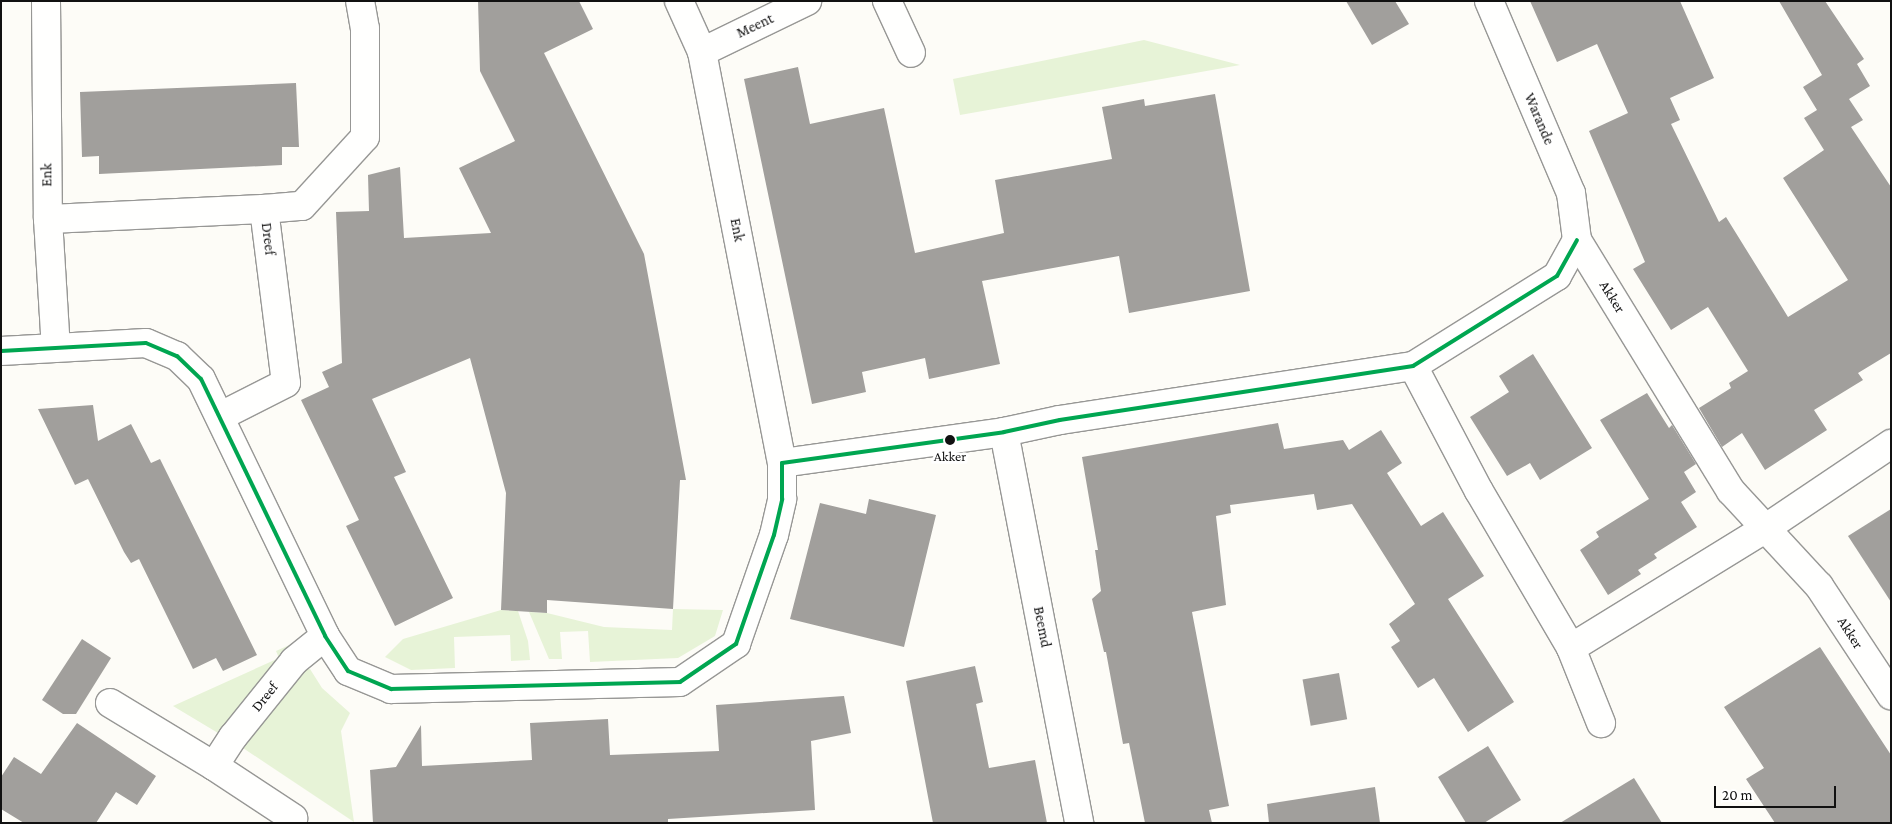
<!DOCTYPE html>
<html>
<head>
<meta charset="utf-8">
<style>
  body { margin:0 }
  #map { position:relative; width:1892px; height:824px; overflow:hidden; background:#fdfcf7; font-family:"Crimson Pro",serif }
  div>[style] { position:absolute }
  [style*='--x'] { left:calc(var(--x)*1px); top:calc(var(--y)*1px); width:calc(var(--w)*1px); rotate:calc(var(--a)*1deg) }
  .green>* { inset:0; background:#e7f3d7 }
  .building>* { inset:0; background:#a19f9c; transform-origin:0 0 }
  .roads { filter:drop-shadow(1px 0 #979795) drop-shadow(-1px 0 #979795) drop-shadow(0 1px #979795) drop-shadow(0 -1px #979795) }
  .minor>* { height:28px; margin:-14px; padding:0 14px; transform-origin:14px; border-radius:14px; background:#fffffe }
  .bus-1>* { height:4px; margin:-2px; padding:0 2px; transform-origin:2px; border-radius:2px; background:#00a651 }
  .dots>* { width:14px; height:14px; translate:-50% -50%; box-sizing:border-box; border:2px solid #fff; border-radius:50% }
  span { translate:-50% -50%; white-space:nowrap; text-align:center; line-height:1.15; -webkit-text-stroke:5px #fff; paint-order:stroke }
  .bus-label { font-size:14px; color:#111 }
  .street-label { font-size:15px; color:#111 }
  .frame { position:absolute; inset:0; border:2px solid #111; pointer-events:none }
  .scale { position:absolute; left:1714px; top:786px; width:122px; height:22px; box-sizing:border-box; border:2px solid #111; border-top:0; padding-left:6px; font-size:15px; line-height:18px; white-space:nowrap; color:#111; -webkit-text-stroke:4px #fff; paint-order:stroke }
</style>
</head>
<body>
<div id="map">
  <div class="green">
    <i style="clip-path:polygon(1144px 40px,1240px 65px,960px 115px,953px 79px)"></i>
    <i style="clip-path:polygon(673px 609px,723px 610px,715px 636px,678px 658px,590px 662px,588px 631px,560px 632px,562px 659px,549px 659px,529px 612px,547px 613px,604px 627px,672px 630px)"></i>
    <i style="clip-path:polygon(501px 610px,518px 611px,528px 641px,530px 660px,511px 661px,510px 635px,454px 637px,455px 668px,411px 670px,385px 657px,403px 639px)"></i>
    <i style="clip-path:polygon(296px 642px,229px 729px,218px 733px,173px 706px,279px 658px,276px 651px)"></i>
    <i style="clip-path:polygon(310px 669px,322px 688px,350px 713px,341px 731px,354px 822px,240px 746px,302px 670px)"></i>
  </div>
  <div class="building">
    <i style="clip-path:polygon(478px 1px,579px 1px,593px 29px,544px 53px,644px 254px,686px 480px,680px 480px,673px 609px,547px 600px,547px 613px,501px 610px,506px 493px,470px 358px,372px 399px,406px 472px,394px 477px,453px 598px,395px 626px,346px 526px,359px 520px,301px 400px,329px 387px,322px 372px,342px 363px,336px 212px,369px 211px,368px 175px,400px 167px,404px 238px,491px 233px,459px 168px,515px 141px,480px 71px)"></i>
    <i style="clip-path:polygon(1346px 1px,1395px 1px,1409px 24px,1372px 45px)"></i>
    <i style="clip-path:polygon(1530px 1px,1680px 1px,1714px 78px,1670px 98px,1680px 120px,1671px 124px,1719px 222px,1726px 217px,1788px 317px,1848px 280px,1783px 178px,1824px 150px,1804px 118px,1817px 110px,1803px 87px,1822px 75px,1779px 1px,1825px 1px,1864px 59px,1857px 64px,1870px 86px,1849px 99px,1863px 120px,1851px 127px,1891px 187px,1891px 353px,1858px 373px,1863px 380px,1814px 410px,1827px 430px,1765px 470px,1742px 433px,1722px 447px,1699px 408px,1731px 388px,1729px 383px,1748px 371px,1708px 307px,1671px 330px,1633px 269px,1645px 262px,1589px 131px,1628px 113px,1597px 44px,1557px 62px)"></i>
    <i style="clip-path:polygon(798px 67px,810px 124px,884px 108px,915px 253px,1004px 233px,995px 180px,1112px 159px,1102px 107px,1144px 99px,1145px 106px,1215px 94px,1250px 291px,1129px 313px,1119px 256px,982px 281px,1000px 364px,929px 379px,925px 358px,862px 372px,866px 392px,812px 404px,744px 79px)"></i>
    <i style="clip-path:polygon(296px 83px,299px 147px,282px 147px,282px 165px,99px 174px,99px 156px,82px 157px,80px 92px)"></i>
    <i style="clip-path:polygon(1533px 354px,1592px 448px,1540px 480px,1530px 463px,1507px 476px,1470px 417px,1509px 392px,1499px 376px)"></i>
    <i style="clip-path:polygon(1647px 393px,1669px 428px,1672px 425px,1696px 464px,1684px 472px,1696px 492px,1681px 502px,1697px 527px,1654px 554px,1657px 558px,1638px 570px,1641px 574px,1608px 595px,1580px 550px,1599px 537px,1596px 532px,1649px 499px,1600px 420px)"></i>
    <i style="clip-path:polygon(93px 405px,98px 441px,131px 424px,151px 463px,160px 459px,257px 655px,223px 671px,216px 658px,193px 669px,139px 559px,131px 563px,124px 552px,88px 479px,75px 485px,38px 409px)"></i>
    <i style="clip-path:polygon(1278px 423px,1284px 449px,1343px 440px,1349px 450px,1381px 430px,1402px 463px,1387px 473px,1421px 526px,1443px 512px,1484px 576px,1448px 599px,1514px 702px,1468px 732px,1434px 678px,1418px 688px,1391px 647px,1400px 641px,1389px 624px,1415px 604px,1352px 504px,1317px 510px,1314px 494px,1230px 505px,1231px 513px,1216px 516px,1226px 605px,1192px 612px,1229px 806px,1209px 810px,1212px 823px,1145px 823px,1129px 743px,1123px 744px,1106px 652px,1104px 652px,1092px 599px,1101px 591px,1095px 550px,1098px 550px,1082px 457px)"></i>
    <i style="clip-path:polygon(869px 499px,936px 515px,904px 647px,790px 619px,820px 503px,866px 514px)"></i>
    <i style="clip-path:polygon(1891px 509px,1891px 602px,1848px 536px)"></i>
    <i style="clip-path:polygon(82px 639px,111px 658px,76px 714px,63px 714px,42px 700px)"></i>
    <i style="clip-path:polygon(1820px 647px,1891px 755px,1891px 823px,1775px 823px,1746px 779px,1764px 768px,1724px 707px)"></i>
    <i style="clip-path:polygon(975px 666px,983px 702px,976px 704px,989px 768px,1035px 760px,1047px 823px,933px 823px,906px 681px)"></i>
    <i style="left:1339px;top:673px;width:47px;height:37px;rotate:80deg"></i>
    <i style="clip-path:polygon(844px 696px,851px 733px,811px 741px,815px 810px,668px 819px,668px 823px,373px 823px,370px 770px,396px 767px,421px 725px,422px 766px,532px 760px,530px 723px,608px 719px,610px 755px,719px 751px,716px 705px)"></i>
    <i style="clip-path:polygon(77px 723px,156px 776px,137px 805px,116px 792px,96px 823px,24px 823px,1px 809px,1px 777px,14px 757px,41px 774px)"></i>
    <i style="clip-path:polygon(1488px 746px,1521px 800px,1484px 823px,1466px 823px,1438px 777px)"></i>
    <i style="clip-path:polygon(1634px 778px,1662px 823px,1560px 823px)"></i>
    <i style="clip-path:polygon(1375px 787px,1380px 823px,1269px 823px,1267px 804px)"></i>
  </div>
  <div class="roads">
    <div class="minor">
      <i style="--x:46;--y:1;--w:218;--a:89.5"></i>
      <i style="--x:48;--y:219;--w:129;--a:86.5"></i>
      <i style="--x:679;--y:1;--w:56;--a:65.7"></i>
      <i style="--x:702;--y:52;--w:419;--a:79"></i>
      <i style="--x:887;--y:1;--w:57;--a:65.2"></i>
      <i style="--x:1489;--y:1;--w:209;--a:66.9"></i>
      <i style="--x:1571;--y:193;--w:47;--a:82.7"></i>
      <i style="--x:1577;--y:240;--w:294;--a:58.5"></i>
      <i style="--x:1731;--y:491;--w:129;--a:47.2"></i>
      <i style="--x:1819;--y:586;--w:131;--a:56.6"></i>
      <i style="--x:702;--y:52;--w:117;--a:-25.9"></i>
      <i style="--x:264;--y:209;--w:38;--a:-5"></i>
      <i style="--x:302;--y:206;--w:93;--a:-47.6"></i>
      <i style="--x:365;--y:137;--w:108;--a:-90"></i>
      <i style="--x:365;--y:29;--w:28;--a:-100"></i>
      <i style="--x:48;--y:219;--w:216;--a:-2.7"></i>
      <i style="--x:264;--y:209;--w:175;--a:82.8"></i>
      <i style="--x:286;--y:383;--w:73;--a:153.1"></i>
      <i style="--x:1;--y:351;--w:145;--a:-3.2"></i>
      <i style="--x:146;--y:343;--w:34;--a:23"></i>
      <i style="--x:177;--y:356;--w:33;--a:44"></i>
      <i style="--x:201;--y:379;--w:285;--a:64.2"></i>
      <i style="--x:325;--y:636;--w:42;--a:56.7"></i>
      <i style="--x:348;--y:671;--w:47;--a:22.7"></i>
      <i style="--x:391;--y:689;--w:289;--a:-1.4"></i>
      <i style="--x:680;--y:682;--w:68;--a:-34.2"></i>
      <i style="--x:736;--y:644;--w:115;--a:-70.8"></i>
      <i style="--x:774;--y:535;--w:37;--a:-77"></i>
      <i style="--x:782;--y:499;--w:36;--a:-90"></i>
      <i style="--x:782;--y:463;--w:224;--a:-7.9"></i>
      <i style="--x:1004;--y:432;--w:57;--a:-12.1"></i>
      <i style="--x:1060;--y:420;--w:357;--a:-8.7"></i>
      <i style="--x:1413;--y:366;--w:170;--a:-32"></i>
      <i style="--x:1557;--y:276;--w:41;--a:-60.9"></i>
      <i style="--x:1413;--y:366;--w:141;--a:62.2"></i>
      <i style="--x:1479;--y:491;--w:182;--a:59.6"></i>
      <i style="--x:1571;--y:648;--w:81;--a:68.2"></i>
      <i style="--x:1004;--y:432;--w:398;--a:79.1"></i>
      <i style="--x:1571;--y:648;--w:229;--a:-31.6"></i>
      <i style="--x:1766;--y:528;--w:151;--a:-33.9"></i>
      <i style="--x:110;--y:703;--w:122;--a:31.2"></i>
      <i style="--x:214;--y:766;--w:95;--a:33.4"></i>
      <i style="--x:214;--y:766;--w:35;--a:-57"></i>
      <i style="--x:233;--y:737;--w:97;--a:-51.2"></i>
      <i style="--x:294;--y:661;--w:40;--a:-39"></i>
    </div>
  </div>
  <div class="bus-1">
    <i style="--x:1;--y:351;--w:145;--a:-3.2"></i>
    <i style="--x:146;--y:343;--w:34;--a:23"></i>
    <i style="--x:177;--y:356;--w:33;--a:44"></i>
    <i style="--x:201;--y:379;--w:285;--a:64.2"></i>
    <i style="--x:325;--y:636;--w:42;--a:56.7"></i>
    <i style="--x:348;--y:671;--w:47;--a:22.7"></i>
    <i style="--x:391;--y:689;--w:289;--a:-1.4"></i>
    <i style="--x:680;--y:682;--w:68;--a:-34.2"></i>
    <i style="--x:736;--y:644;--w:115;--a:-70.8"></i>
    <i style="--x:774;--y:535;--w:37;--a:-77"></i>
    <i style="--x:782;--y:499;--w:36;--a:-90"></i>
    <i style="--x:782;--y:463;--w:224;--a:-7.9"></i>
    <i style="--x:1004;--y:432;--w:57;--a:-12.1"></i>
    <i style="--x:1060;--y:420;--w:357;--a:-8.7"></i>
    <i style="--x:1413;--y:366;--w:170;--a:-32"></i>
    <i style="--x:1557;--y:276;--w:41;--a:-60.9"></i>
  </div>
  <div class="dots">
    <i style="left:950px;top:440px;background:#111"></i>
  </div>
  <div class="bus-label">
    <span style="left:950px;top:456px">Akker</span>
  </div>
  <div class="street-label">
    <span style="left:755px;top:26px;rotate:-25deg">Meent</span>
    <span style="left:1539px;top:119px;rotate:67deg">Warande</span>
    <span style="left:47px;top:175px;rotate:-90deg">Enk</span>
    <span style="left:737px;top:230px;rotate:79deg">Enk</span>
    <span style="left:268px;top:239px;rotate:83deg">Dreef</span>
    <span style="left:1612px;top:297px;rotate:58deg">Akker</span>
    <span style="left:1042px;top:627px;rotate:79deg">Beemd</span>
    <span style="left:1850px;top:633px;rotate:57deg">Akker</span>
    <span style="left:265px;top:697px;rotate:-51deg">Dreef</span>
  </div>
  <div class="frame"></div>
  <div class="scale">20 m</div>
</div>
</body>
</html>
